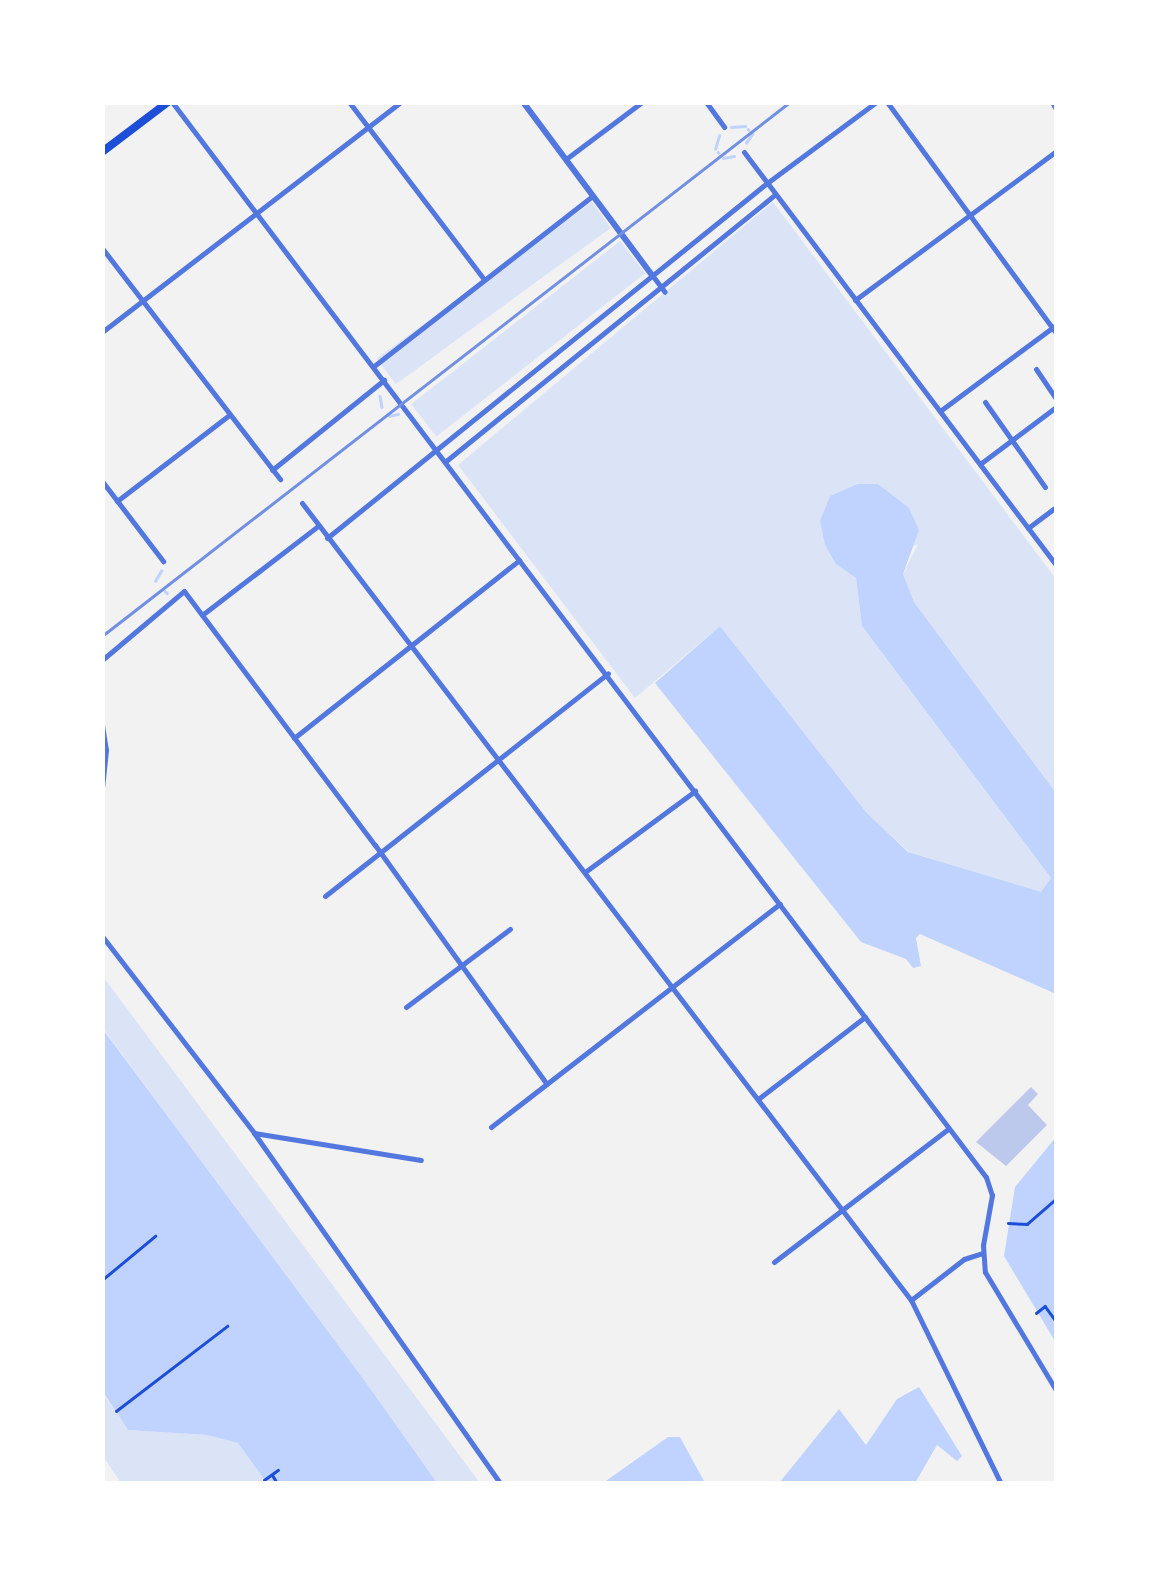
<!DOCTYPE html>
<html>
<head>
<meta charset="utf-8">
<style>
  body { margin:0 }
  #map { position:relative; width:1159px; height:1586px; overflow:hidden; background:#f2f2f2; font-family:"Sofia Sans Condensed",sans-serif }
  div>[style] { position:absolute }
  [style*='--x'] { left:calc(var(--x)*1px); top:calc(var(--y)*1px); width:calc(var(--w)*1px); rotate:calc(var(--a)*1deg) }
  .green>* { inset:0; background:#dbe4f7; transform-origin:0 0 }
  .water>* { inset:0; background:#bfd3fe }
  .stream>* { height:2.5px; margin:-1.25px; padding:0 1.25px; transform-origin:1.25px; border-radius:1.25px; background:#bfd3fe }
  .building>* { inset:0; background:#bdc9ec }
  .path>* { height:2.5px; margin:-1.25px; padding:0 1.25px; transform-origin:1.25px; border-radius:1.25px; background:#1d4ed8 }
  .minor>* { height:5px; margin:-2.5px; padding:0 2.5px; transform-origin:2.5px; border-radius:2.5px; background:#5277de }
  .tertiary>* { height:6px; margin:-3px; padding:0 3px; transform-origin:3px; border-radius:3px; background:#5277de }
  .secondary>* { height:8px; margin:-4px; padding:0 4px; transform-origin:4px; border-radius:4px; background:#1d4ed8 }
  .tram>* { height:2.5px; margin:-1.25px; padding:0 1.25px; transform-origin:1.25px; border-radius:1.25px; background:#7290e2 }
  span { translate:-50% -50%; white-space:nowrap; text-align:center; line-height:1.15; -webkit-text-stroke:9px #fff; paint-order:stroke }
  .frame { position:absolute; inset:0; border:105px solid #fff; pointer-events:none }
</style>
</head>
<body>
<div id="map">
  <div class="green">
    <i style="left:592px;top:202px;width:32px;height:266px;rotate:54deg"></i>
    <i style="clip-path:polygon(773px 202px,1056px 579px,1056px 793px,914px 602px,903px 574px,918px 544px,856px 578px,862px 626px,1051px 878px,1041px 893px,909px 852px,866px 812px,720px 626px,635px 698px,458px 465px)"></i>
    <i style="left:620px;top:241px;width:41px;height:265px;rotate:52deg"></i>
    <i style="clip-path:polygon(102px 975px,480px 1483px,437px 1483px,103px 1028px)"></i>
    <i style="clip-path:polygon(102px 1392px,128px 1430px,207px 1435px,239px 1443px,267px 1483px,121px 1483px,103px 1456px)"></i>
  </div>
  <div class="water">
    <i style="clip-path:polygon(858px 484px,878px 484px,909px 508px,919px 530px,903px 574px,914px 602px,1056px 793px,1056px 994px,920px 934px,916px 938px,921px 966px,913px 968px,906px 959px,861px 942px,655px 683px,720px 626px,866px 812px,908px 852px,1041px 892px,1051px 878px,862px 626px,856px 578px,836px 564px,825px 545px,820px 521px,830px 496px)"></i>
    <i style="clip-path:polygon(102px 1028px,364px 1380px,437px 1483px,267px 1483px,238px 1443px,207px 1435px,128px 1430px,103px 1392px)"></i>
    <i style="clip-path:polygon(1056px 1137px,1056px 1343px,1004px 1256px,1015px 1187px)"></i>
    <i style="clip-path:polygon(919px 1387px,962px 1456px,957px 1461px,937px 1445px,915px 1483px,779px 1483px,839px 1409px,866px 1445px,897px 1399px)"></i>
    <i style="clip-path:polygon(668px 1437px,680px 1437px,705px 1483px,603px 1483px)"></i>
  </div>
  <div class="stream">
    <i style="--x:731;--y:127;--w:14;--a:-4"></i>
    <i style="--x:748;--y:129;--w:1;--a:45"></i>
    <i style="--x:746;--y:143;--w:11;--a:-56"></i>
    <i style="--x:715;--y:149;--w:14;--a:-73"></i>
    <i style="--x:718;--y:152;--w:1;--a:45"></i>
    <i style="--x:723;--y:158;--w:11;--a:-10"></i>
    <i style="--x:380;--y:396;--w:11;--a:80"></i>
    <i style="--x:389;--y:416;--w:9;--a:-13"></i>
    <i style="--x:155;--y:581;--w:12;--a:-59"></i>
    <i style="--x:165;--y:591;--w:3;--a:45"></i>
  </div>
  <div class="building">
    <i style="clip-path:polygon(1031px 1087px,1038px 1094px,1028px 1105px,1047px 1125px,1006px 1166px,976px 1142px)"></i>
  </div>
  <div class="path">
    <i style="--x:1008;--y:1223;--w:19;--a:3"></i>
    <i style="--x:1027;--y:1224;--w:38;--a:-41"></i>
    <i style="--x:102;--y:1280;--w:69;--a:-39.7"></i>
    <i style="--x:1036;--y:1313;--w:11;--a:-38"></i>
    <i style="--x:1045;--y:1306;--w:19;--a:54"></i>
    <i style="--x:1056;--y:1326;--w:2;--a:90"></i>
    <i style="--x:116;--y:1411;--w:140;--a:-37.4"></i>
    <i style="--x:273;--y:1476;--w:9;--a:58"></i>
    <i style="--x:264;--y:1480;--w:17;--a:-36"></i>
  </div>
  <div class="minor">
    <i style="--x:172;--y:102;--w:1348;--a:52.87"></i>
    <i style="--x:986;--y:1177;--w:19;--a:72"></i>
    <i style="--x:992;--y:1195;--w:51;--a:100.2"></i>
    <i style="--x:983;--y:1245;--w:27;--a:86"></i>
    <i style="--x:985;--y:1272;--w:138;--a:59"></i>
    <i style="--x:349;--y:102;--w:223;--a:52.7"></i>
    <i style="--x:706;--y:102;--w:31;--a:54"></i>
    <i style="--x:887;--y:102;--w:286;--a:53.8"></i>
    <i style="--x:1052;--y:102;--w:8;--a:60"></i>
    <i style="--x:744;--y:152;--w:518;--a:52.93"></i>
    <i style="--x:566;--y:159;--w:95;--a:-36.9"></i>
    <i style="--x:102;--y:248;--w:292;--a:52.4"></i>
    <i style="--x:652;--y:275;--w:21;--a:53"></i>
    <i style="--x:855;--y:300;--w:250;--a:-36.5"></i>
    <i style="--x:102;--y:332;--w:377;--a:-37.6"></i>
    <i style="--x:374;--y:366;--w:276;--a:-37.9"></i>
    <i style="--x:1036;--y:369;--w:36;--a:56"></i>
    <i style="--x:985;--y:402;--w:104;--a:54.8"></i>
    <i style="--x:940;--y:411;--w:144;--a:-36.6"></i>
    <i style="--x:446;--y:461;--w:422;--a:-39"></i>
    <i style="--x:980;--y:464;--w:95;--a:-36.9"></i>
    <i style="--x:272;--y:470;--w:144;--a:-38.8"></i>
    <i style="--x:102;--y:481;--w:101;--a:52.7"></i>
    <i style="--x:117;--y:501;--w:141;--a:-37.5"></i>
    <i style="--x:302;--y:503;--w:1003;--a:52.62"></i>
    <i style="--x:911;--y:1300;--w:205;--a:63.9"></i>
    <i style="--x:1028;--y:528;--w:35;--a:-37"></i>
    <i style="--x:327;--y:538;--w:565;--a:-38.9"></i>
    <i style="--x:767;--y:183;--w:136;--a:-36.6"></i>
    <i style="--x:202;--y:615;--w:146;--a:-37.5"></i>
    <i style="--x:102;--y:660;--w:107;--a:-40.1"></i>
    <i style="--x:184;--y:591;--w:318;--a:53.1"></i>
    <i style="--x:375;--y:845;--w:294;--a:54.3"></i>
    <i style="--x:102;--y:725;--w:25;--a:81"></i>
    <i style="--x:106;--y:750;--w:37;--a:96"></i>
    <i style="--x:294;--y:738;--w:287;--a:-38.3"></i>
    <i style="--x:585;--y:872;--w:137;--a:-36.4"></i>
    <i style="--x:325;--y:896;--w:360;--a:-38.2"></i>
    <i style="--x:102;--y:936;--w:249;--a:52.3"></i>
    <i style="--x:254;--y:1133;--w:169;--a:9.2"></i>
    <i style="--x:406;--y:1007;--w:130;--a:-36.9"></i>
    <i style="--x:758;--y:1099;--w:135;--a:-37.5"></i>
    <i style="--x:491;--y:1127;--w:365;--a:-37.7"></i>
    <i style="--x:254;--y:1133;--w:429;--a:54.9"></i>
    <i style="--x:774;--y:1262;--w:219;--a:-37.4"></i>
    <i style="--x:911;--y:1300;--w:67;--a:-37.7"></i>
    <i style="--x:964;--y:1259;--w:20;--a:-18"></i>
  </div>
  <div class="tertiary">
    <i style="--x:523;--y:102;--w:216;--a:53.3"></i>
  </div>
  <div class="secondary">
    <i style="--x:102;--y:152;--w:83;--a:-37.1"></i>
  </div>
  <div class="tram">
    <i style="--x:102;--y:636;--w:871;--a:-37.82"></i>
  </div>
  <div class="frame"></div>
</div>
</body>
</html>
